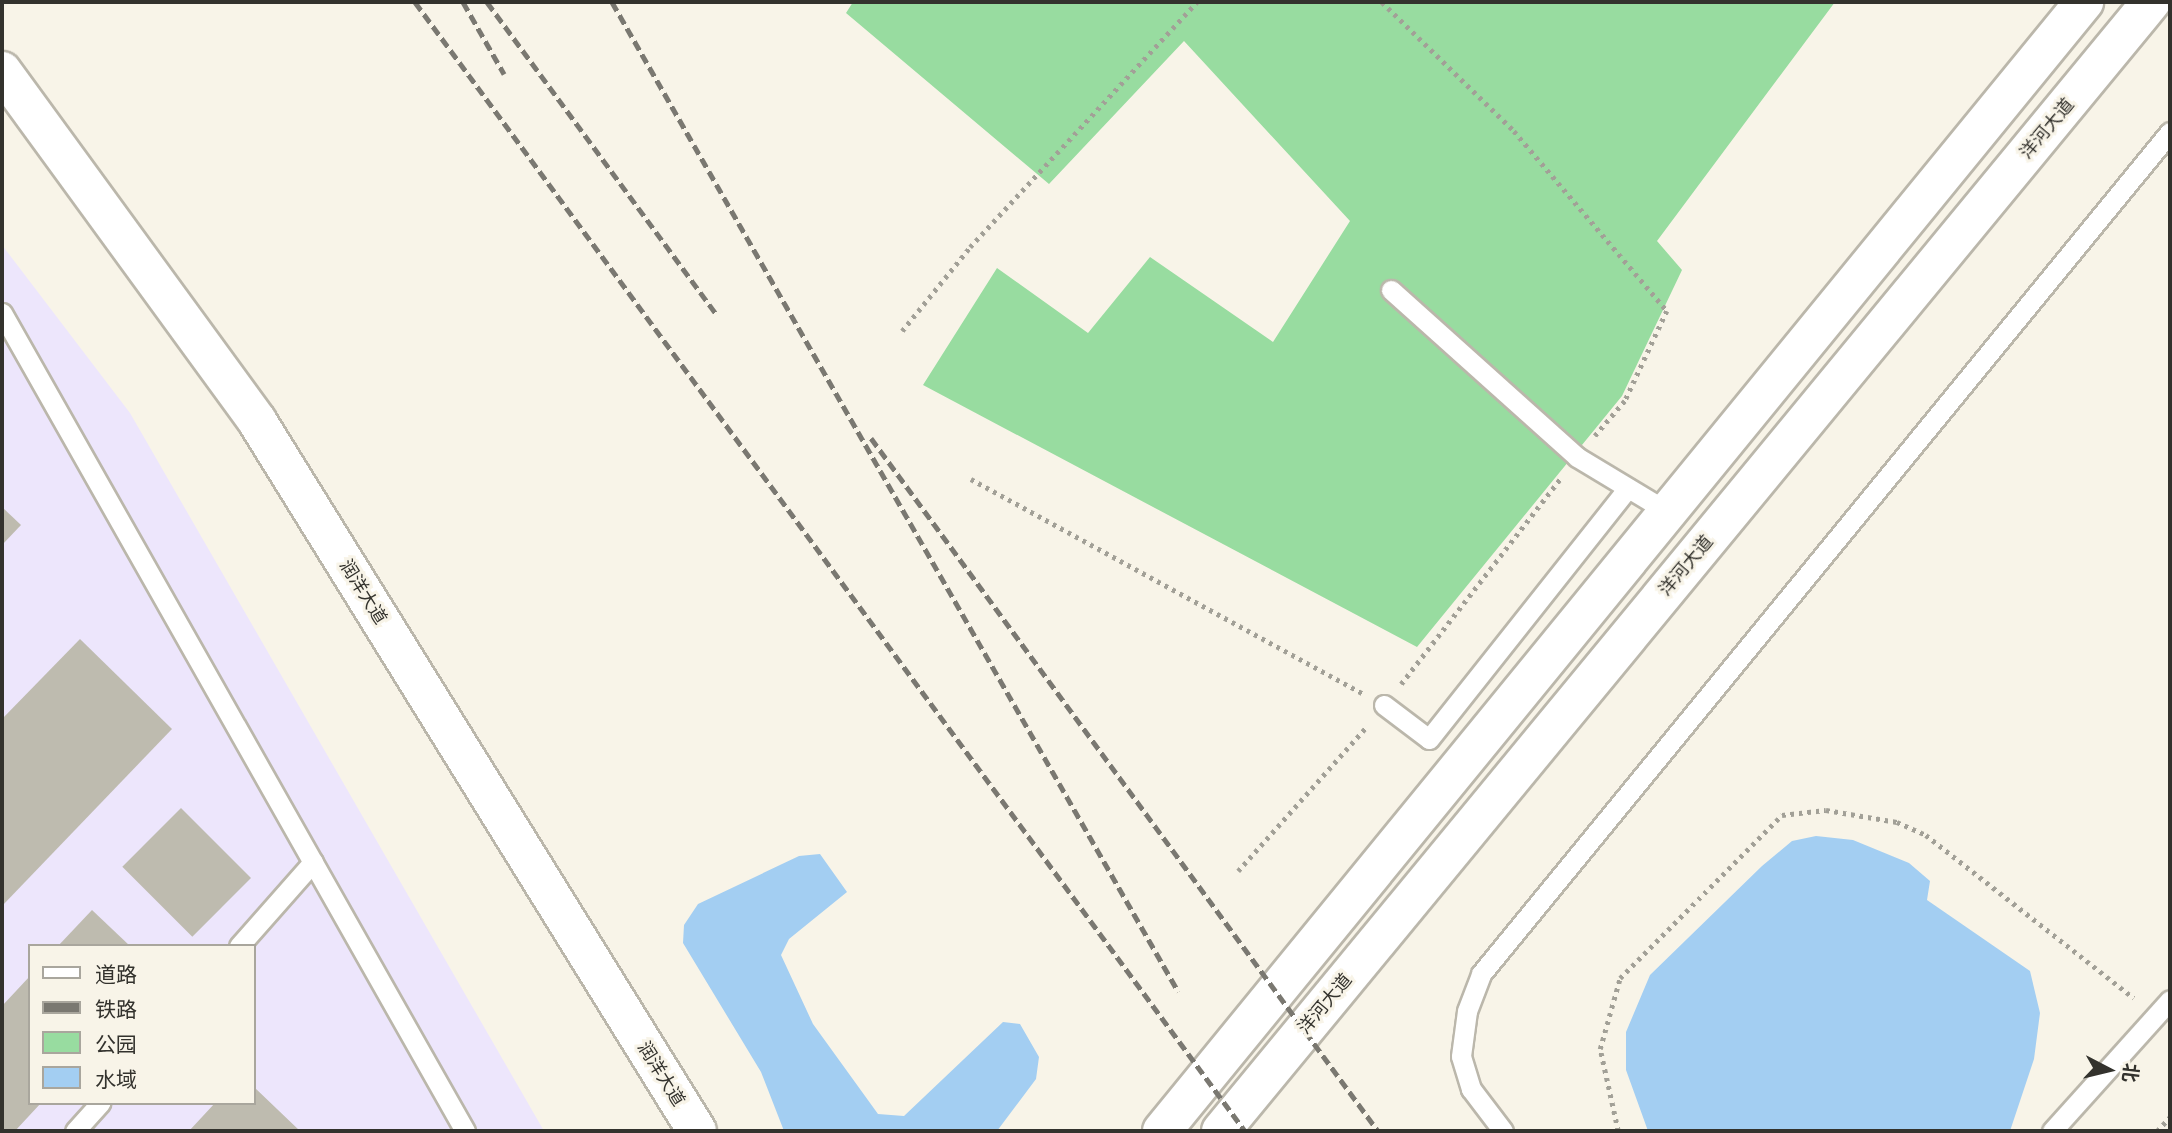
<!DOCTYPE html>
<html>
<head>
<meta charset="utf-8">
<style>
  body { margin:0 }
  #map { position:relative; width:2172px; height:1133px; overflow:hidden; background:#f8f4e8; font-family:"Varela Round","Noto Sans SC",sans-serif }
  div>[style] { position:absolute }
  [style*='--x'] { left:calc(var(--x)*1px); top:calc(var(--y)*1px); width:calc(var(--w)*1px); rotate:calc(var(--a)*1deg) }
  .industrial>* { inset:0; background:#ede6fc }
  .green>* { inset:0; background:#98dca0 }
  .water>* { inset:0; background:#a3cef2 }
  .building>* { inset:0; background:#bebbaf; transform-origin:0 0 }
  .path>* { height:4.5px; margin-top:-2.25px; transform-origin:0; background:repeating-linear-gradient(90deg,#a2a097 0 3.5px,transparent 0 8.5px) }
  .roads { filter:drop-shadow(2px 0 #bbb7ab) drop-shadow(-2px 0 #bbb7ab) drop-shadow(0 2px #bbb7ab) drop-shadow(0 -2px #bbb7ab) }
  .lane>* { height:19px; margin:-9.5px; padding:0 9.5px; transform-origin:9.5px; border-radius:9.5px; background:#fff }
  .secondary>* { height:38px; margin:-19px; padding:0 19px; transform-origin:19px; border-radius:19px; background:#fff }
  .primary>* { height:38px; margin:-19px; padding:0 19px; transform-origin:19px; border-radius:19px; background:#fff }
  .rail>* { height:5px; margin-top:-2.5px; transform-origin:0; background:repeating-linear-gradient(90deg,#7a7871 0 10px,transparent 0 15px) }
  span { translate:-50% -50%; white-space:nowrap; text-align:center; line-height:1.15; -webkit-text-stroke:6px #f8f4e8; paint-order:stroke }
  .street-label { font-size:18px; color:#33322d }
  .frame { position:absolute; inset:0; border:4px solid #33322d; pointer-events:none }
  .legend { position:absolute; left:28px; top:944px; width:228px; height:161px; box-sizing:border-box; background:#f8f4e8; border:2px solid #a9a69d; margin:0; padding:9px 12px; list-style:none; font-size:21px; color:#33322d }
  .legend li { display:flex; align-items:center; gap:14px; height:35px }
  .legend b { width:35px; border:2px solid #a9a69d }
  .north { position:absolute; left:2074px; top:1035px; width:70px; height:70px; -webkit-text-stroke:5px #f8f4e8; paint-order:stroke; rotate:97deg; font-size:19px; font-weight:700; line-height:28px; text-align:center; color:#33322d }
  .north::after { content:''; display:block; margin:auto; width:24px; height:32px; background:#33322d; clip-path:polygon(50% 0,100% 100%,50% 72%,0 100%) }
</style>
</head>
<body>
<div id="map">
  <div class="industrial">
    <i style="clip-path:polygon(evenodd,2px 245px,130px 413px,544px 1131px,2px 1131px,2px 245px,30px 946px,254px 946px,254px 1103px,30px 1103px,30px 946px)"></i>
  </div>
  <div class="green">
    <i style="clip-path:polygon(853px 2px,1835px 2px,1657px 241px,1682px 270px,1622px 396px,1417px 647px,923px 385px,997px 268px,1088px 333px,1150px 257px,1273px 342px,1350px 221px,1184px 41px,1049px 184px,846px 13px)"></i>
  </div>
  <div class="water">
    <i style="clip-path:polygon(1816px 836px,1853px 840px,1909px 863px,1930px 881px,1927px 900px,2030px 971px,2040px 1013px,2034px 1059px,2010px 1131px,1648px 1131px,1626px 1070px,1626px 1032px,1650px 975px,1762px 866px,1792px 841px)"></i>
    <i style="clip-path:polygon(820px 854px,847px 892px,789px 939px,781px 955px,813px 1024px,878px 1114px,904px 1116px,1003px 1022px,1020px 1024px,1039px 1057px,1036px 1079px,997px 1131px,784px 1131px,761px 1072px,683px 943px,684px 925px,698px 904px,799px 856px)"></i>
  </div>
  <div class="building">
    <i style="clip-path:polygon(2px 507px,21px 525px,2px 545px)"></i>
    <i style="clip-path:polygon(80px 639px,172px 729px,2px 906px,2px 719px)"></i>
    <i style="left:181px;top:808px;width:99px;height:83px;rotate:45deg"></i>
    <i style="clip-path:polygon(92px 910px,130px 946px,58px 946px)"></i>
    <i style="clip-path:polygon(30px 976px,30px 1103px,41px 1103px,15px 1131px,2px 1131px,2px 1006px)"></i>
    <i style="clip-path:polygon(254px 1087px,300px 1131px,189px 1131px,215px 1103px,254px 1103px)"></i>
  </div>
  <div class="path">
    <i style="--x:1382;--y:2;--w:185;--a:44.3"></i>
    <i style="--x:1514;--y:131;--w:236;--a:49.6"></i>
    <i style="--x:1667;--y:311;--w:99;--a:115"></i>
    <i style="--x:1625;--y:401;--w:46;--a:130.6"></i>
    <i style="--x:902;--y:331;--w:108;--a:-51"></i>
    <i style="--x:970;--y:247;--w:334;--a:-47.2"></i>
    <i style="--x:971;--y:479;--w:446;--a:28.7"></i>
    <i style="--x:1401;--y:684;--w:261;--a:-52.2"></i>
    <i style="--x:1238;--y:871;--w:194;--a:-48.3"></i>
    <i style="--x:1618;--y:1131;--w:84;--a:-102.4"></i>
    <i style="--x:1600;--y:1049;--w:74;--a:-74.3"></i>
    <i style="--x:1620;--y:978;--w:230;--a:-45.2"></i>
    <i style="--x:1782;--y:815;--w:44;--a:-6.5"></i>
    <i style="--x:1826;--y:810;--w:72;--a:9.6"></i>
    <i style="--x:1897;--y:822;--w:32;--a:24"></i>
    <i style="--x:1926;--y:835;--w:264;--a:38.1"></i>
    <i style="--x:2157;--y:1131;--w:19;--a:-47"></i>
  </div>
  <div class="roads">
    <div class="lane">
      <i style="--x:1391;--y:290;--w:250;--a:41.9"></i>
      <i style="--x:1577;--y:457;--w:106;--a:31.1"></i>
      <i style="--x:2;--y:313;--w:940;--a:60.49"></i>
      <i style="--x:1384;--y:705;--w:56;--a:37.1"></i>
      <i style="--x:1429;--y:739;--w:320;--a:-51.6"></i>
      <i style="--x:239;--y:946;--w:112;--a:-48.6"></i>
      <i style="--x:75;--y:1131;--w:38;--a:-48"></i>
      <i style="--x:1503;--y:1131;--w:53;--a:-127.3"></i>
      <i style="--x:1471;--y:1089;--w:34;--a:-107"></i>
      <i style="--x:1461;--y:1056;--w:45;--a:-82.4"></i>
      <i style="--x:1467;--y:1011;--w:40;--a:-69"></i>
      <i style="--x:1481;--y:974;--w:1088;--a:-50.71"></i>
      <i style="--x:2052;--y:1131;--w:176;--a:-48"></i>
    </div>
    <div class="secondary">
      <i style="--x:2;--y:71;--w:433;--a:53.9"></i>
      <i style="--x:257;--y:421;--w:835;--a:58.21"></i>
    </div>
    <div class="primary">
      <i style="--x:1162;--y:1131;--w:1458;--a:-50.76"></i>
      <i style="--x:1221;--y:1131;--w:1463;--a:-50.52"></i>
    </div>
  </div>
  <div class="rail">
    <i style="--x:415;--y:2;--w:1401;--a:53.68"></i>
    <i style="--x:463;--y:2;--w:83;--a:60.3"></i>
    <i style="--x:487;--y:2;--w:387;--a:53.7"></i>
    <i style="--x:612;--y:2;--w:1140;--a:60.22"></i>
    <i style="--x:871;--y:438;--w:859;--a:53.81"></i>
  </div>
  <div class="street-label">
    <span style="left:2047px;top:129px;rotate:-50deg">洋河大道</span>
    <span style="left:1686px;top:566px;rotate:-50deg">洋河大道</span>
    <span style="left:363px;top:592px;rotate:58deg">润洋大道</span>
    <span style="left:1325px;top:1004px;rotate:-50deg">洋河大道</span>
    <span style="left:661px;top:1074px;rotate:58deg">润洋大道</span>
  </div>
  <div class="frame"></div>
  <ul class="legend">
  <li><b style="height:9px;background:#fff"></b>道路</li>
  <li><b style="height:9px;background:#7a7871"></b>铁路</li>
  <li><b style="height:19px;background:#98dca0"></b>公园</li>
  <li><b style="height:19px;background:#a3cef2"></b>水域</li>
  </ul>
  <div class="north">北</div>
</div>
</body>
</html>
